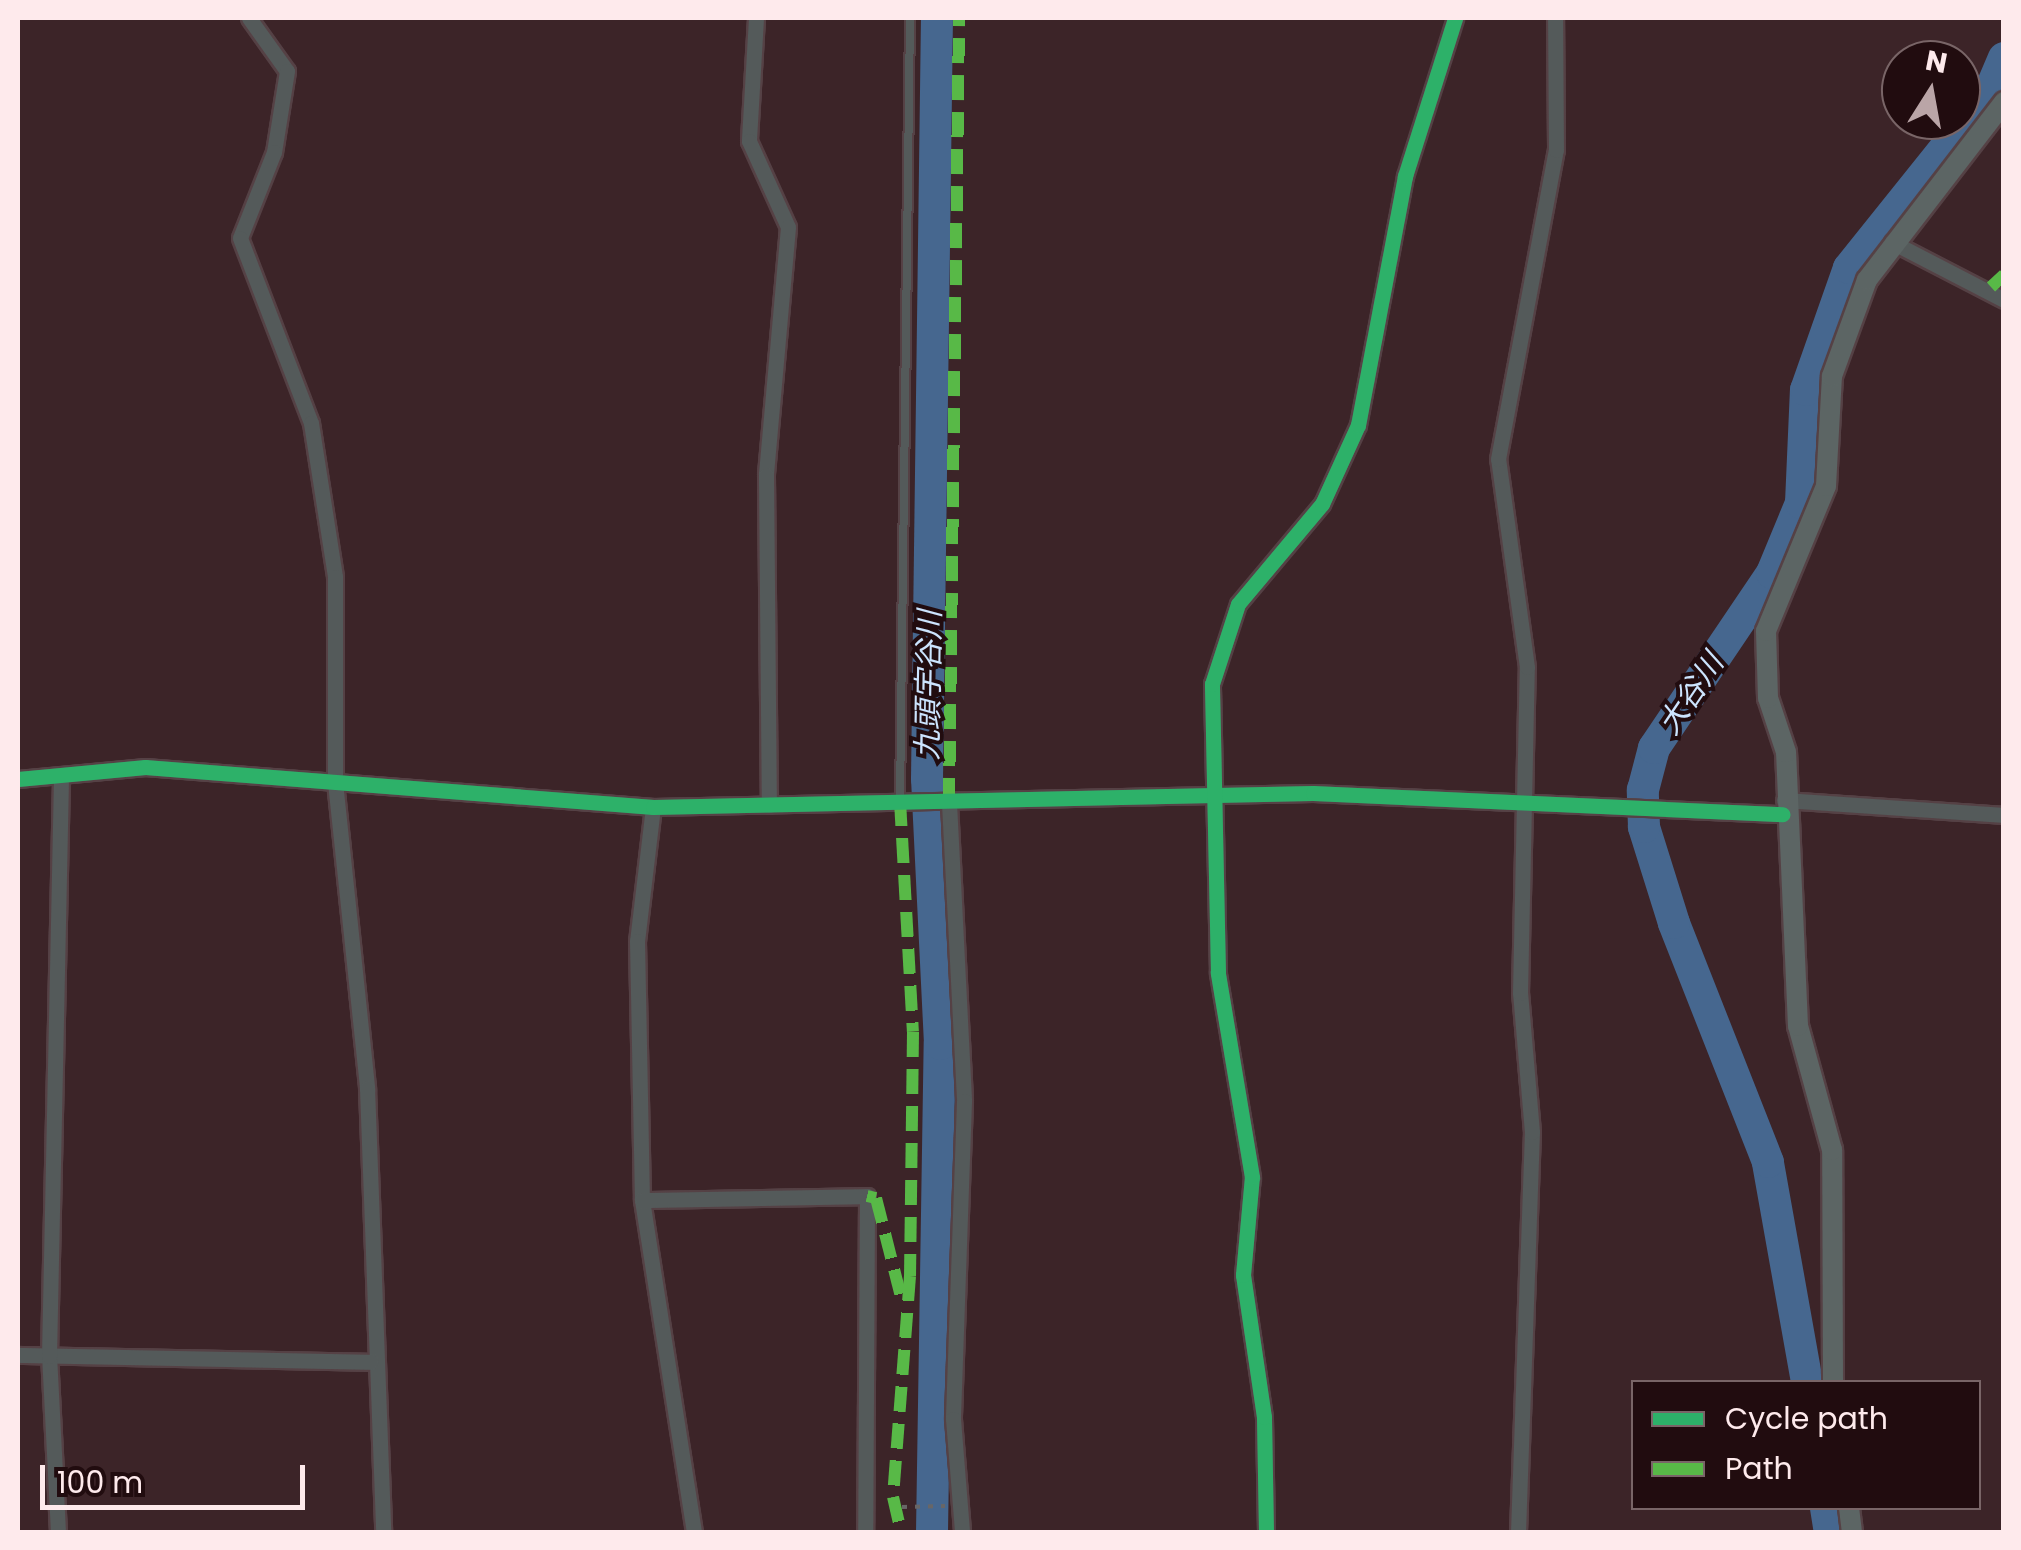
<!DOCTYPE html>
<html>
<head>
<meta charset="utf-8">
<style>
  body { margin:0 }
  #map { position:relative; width:2021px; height:1550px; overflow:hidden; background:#3c2428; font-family:Poppins,"Noto Sans JP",sans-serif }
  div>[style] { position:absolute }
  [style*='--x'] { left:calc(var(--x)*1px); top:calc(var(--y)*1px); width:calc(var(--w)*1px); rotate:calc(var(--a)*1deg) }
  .river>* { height:32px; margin:-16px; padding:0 16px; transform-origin:16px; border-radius:16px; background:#46678f }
  .path>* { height:4px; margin-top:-2px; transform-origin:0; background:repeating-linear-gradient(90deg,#686667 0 5px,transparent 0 13px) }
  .roads { filter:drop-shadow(2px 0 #554145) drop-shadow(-2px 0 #554145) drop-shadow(0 2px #554145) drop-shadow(0 -2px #554145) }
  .lane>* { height:8px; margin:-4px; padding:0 4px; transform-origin:4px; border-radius:4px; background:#545a5a }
  .street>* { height:15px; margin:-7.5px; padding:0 7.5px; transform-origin:7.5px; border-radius:7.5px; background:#545a5a }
  .secondary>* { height:20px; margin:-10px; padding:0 10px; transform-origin:10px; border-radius:10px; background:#5c6564 }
  .quiet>* { height:12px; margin-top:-6px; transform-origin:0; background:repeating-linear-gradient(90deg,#58b947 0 25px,transparent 0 37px) }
  .cycleway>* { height:15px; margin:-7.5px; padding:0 7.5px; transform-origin:7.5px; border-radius:7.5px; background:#2db169 }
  span { translate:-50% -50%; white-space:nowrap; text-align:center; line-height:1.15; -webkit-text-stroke:8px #210c0f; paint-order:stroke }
  .water-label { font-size:30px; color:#cce4fe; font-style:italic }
  .frame { position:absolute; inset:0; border:20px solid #feeaec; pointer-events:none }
  .legend { position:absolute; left:1631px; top:1380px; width:350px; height:130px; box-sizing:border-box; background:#210c0f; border:2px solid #796567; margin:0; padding:12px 18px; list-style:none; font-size:30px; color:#feeaec }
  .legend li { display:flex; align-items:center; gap:20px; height:50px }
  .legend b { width:50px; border:2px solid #796567 }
  .north { position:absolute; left:1881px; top:40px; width:100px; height:100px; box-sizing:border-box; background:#210c0f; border:2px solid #796567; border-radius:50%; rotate:11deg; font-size:28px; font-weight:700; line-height:40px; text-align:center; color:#feeaec }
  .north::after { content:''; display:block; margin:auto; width:35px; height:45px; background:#baa5a7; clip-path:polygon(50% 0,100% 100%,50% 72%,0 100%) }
  .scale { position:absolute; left:40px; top:1465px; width:265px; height:45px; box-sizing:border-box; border:5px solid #feeaec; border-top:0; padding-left:12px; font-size:30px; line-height:35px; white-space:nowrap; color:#feeaec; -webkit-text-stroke:8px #210c0f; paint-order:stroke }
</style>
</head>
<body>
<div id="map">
  <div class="river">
    <i style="--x:1807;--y:1382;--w:223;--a:-100.1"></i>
    <i style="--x:1768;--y:1162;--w:257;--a:-111.5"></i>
    <i style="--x:1674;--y:923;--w:101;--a:-107.4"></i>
    <i style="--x:1644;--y:827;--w:37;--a:-92"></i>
    <i style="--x:1643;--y:790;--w:43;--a:-75.3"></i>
    <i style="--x:1654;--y:748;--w:211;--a:-56"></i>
    <i style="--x:1772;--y:573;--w:76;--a:-67.5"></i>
    <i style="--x:1801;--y:503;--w:113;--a:-87.5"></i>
    <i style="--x:1806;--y:390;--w:129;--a:-70.6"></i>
    <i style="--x:1849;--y:268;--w:224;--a:-51.3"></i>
    <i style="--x:1989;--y:93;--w:38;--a:-67"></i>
    <i style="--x:1826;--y:1508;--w:24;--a:81"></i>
    <i style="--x:932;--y:1532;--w:488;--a:-89.1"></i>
    <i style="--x:940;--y:1044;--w:265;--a:-92.8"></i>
    <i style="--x:927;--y:779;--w:761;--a:-89.25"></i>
  </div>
  <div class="path">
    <i style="--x:902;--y:1507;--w:43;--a:-1.3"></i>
  </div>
  <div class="roads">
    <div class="lane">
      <i style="--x:900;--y:801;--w:783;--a:-89.27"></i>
    </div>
    <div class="street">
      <i style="--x:249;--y:18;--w:65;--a:54.4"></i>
      <i style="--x:287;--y:71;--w:82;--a:99.1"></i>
      <i style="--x:274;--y:152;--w:92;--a:111.6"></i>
      <i style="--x:240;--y:238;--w:198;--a:69"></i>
      <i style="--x:311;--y:423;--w:156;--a:81.1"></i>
      <i style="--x:335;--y:577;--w:205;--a:90"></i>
      <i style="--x:335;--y:782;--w:308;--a:84"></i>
      <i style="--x:367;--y:1088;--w:444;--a:87.9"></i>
      <i style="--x:756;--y:18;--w:123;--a:93.3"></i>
      <i style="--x:749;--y:141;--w:94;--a:65.6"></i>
      <i style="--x:788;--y:227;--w:249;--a:95.1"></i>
      <i style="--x:766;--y:475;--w:330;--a:89.5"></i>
      <i style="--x:1892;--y:242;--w:126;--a:27.4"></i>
      <i style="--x:18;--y:779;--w:128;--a:-5.4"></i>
      <i style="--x:145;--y:767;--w:510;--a:4.5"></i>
      <i style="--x:653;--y:807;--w:660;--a:-1.22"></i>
      <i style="--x:1313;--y:793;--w:470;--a:2.6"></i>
      <i style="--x:1784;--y:800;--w:221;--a:3.9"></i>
      <i style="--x:949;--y:803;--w:298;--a:87.1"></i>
      <i style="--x:964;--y:1101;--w:318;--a:92"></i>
      <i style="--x:953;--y:1419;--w:113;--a:85.4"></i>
      <i style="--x:653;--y:807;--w:135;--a:96.8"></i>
      <i style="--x:637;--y:941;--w:259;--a:88.9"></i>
      <i style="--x:642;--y:1200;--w:336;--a:81.1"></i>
      <i style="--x:642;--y:1200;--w:225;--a:-1"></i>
      <i style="--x:867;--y:1196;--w:336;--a:90.3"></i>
      <i style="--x:18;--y:1355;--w:353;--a:1.1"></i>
      <i style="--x:58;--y:1532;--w:176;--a:-92.9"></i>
      <i style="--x:49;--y:1356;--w:577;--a:-88.81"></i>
      <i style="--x:1266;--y:1532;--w:115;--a:-91"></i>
      <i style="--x:1264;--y:1417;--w:144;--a:-98.4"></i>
      <i style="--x:1243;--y:1275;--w:98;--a:-84.8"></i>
      <i style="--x:1252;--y:1177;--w:207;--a:-99.5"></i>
      <i style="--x:1218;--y:973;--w:289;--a:-91.2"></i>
      <i style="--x:1212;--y:684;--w:84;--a:-72"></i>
      <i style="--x:1238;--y:604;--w:131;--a:-50"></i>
      <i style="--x:1322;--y:504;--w:87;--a:-65.5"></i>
      <i style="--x:1358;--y:425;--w:253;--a:-79.3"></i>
      <i style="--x:1405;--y:176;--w:166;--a:-72.4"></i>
      <i style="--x:1518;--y:1532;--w:400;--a:-88"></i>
      <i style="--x:1532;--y:1132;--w:140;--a:-94.9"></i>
      <i style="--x:1520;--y:993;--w:326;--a:-88.8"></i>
      <i style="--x:1527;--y:667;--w:210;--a:-97.9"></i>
      <i style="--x:1498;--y:459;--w:314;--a:-79.4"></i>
      <i style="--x:1556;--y:150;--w:132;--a:-90.4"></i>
    </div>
    <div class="secondary">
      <i style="--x:1833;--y:1382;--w:232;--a:-90.2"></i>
      <i style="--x:1832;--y:1150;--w:129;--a:-105.3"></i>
      <i style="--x:1798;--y:1026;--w:274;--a:-92.5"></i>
      <i style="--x:1786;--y:752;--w:57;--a:-108.4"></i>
      <i style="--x:1768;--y:698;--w:67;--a:-91.7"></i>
      <i style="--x:1766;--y:631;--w:157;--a:-67.5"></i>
      <i style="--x:1826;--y:486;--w:110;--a:-86.9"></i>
      <i style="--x:1832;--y:376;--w:102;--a:-70"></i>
      <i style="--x:1867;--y:280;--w:225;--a:-52.4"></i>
      <i style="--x:1849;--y:1508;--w:24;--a:83"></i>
    </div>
  </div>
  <div class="quiet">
    <i style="--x:1991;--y:287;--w:18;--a:-43"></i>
    <i style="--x:900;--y:801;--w:231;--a:86.8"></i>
    <i style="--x:913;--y:1032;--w:244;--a:90.7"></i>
    <i style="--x:910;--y:1276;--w:222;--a:94.4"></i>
    <i style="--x:893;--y:1497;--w:36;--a:77"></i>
    <i style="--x:949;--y:803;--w:785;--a:-89.27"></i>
    <i style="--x:867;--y:1196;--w:9;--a:13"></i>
    <i style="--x:876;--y:1198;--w:110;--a:75.8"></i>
  </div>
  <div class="cycleway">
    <i style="--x:18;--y:779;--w:128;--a:-5.4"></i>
    <i style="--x:145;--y:767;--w:510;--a:4.5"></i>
    <i style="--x:653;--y:807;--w:660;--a:-1.22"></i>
    <i style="--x:1313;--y:793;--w:470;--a:2.6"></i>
    <i style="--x:1266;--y:1532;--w:115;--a:-91"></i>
    <i style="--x:1264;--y:1417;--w:144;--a:-98.4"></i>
    <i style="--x:1243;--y:1275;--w:98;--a:-84.8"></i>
    <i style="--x:1252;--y:1177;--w:207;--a:-99.5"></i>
    <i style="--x:1218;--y:973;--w:289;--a:-91.2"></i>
    <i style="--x:1212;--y:684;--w:84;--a:-72"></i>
    <i style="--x:1238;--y:604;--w:131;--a:-50"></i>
    <i style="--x:1322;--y:504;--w:87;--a:-65.5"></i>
    <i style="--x:1358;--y:425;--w:253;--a:-79.3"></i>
    <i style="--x:1405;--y:176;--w:166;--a:-72.4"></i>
  </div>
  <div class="water-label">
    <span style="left:929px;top:685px;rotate:-89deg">九頭宇谷川</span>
    <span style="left:1691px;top:694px;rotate:-56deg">大谷川</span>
  </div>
  <div class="frame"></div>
  <ul class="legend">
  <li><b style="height:12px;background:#2db169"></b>Cycle path</li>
  <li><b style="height:12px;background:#58b947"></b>Path</li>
  </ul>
  <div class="north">N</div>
  <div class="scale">100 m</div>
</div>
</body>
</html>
